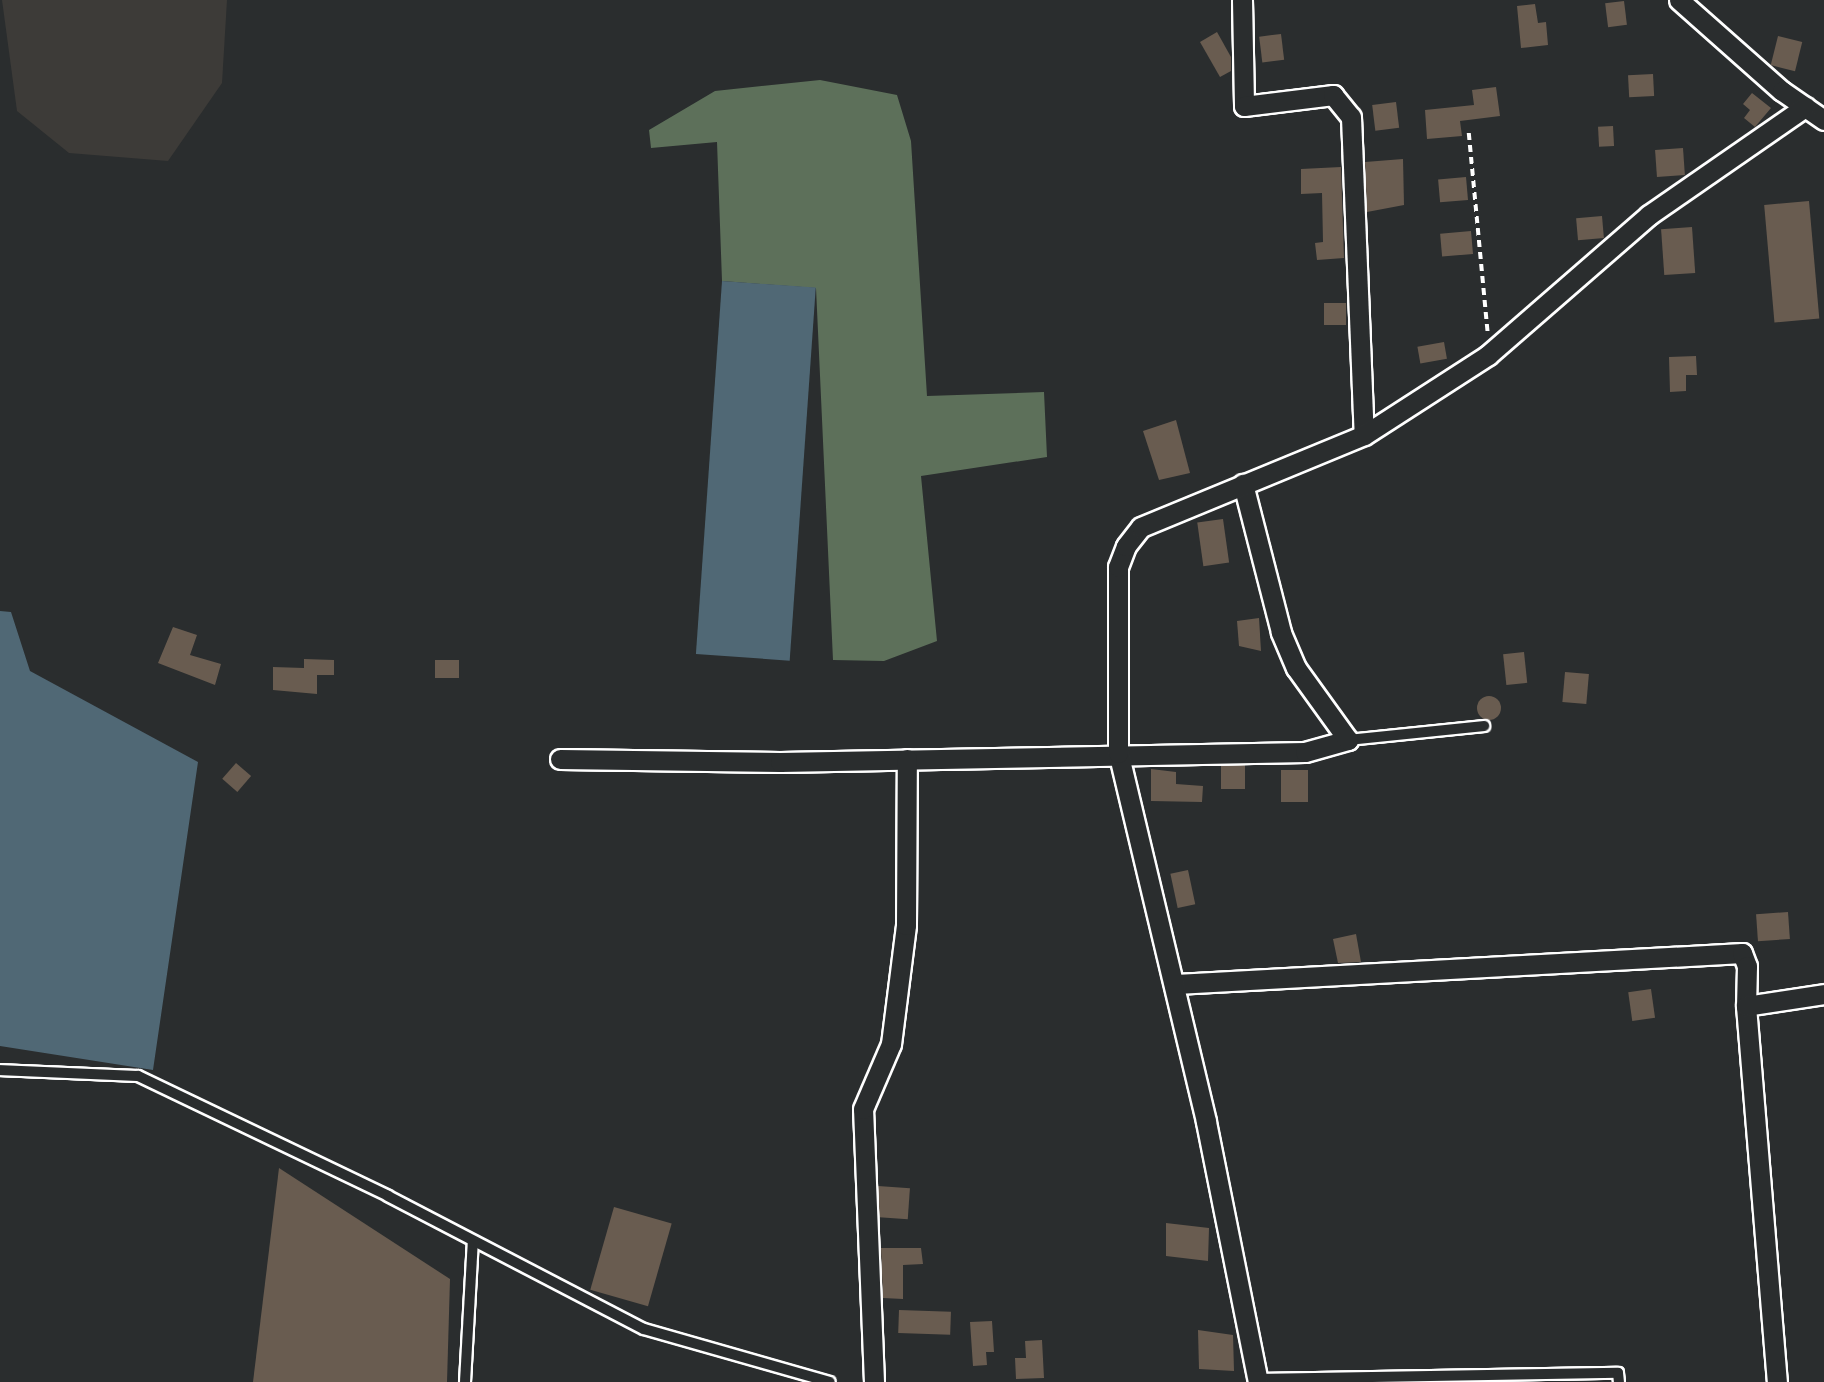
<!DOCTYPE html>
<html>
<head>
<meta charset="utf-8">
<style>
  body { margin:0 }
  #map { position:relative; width:1824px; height:1382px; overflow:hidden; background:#2a2d2e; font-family:Sriracha,sans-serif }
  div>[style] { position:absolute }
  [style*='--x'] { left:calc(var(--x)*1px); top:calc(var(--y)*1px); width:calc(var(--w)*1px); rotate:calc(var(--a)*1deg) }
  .built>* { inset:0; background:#3d3b38 }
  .green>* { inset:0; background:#5d705a }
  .water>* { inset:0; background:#506875; transform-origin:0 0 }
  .building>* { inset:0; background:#695c50; transform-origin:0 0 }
  .round { border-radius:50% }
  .path>* { height:3.5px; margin-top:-1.75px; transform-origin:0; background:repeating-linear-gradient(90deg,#fff 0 7px,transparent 0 12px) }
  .roads { filter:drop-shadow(2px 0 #fff) drop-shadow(-2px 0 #fff) drop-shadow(0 2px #fff) drop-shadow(0 -2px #fff) }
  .service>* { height:10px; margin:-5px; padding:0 5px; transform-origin:5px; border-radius:5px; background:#2a2d2e }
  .minor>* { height:19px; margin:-9.5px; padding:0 9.5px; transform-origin:9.5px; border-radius:9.5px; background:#2a2d2e }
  span { translate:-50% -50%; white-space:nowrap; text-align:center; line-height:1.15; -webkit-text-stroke:7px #2a2d2e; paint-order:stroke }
</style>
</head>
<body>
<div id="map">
  <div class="built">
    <i style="clip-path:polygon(2px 0,227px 0,222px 83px,168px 161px,69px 153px,17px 111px)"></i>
  </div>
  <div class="green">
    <i style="clip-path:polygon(820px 80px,897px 95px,911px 141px,927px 396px,1044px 392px,1047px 457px,921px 476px,937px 641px,884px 661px,833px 660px,816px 288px,722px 281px,717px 142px,651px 148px,649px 130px,715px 91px)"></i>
  </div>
  <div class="water">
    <i style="left:722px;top:281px;width:94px;height:374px;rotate:4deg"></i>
    <i style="clip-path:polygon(0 611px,11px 612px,30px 671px,198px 762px,153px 1070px,0 1046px)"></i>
  </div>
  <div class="building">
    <i style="left:1624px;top:1px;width:24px;height:19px;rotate:83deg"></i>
    <i style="clip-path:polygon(1535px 4px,1538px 23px,1546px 22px,1548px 45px,1521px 48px,1517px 6px)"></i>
    <i style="clip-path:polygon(1217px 32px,1231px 57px,1231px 71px,1220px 77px,1200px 42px)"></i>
    <i style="left:1281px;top:34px;width:26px;height:22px;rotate:83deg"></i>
    <i style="left:1778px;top:36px;width:25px;height:30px;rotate:14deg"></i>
    <i style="left:1653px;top:74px;width:22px;height:25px;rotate:87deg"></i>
    <i style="clip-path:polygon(1496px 87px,1500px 116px,1460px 121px,1462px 136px,1427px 139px,1425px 110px,1474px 105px,1472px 90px)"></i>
    <i style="clip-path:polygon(1752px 93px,1771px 108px,1755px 127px,1744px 118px,1750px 110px,1743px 104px)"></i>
    <i style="left:1396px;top:102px;width:26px;height:24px;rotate:83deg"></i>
    <i style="left:1613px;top:126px;width:20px;height:15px;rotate:87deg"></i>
    <i style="left:1683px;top:148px;width:27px;height:28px;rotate:86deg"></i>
    <i style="clip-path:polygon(1403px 159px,1404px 205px,1367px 212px,1365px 162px)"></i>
    <i style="clip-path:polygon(1341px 167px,1344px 258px,1317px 260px,1315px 243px,1323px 242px,1322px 193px,1301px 194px,1301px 169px)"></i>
    <i style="left:1466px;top:177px;width:23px;height:28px;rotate:85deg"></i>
    <i style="left:1809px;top:201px;width:118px;height:45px;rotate:85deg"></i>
    <i style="left:1602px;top:216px;width:22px;height:26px;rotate:85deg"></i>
    <i style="left:1692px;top:227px;width:46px;height:31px;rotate:86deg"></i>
    <i style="left:1471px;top:231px;width:23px;height:31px;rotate:85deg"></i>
    <i style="left:1324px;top:303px;width:22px;height:22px"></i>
    <i style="left:1444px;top:342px;width:17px;height:27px;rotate:80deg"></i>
    <i style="clip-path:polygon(1696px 356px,1697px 375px,1686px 375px,1686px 391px,1670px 392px,1669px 357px)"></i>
    <i style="clip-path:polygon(1176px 420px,1190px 473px,1159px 480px,1143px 431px)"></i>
    <i style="left:1223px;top:519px;width:44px;height:26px;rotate:82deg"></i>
    <i style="clip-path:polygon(1259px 618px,1261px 651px,1239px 646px,1237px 621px)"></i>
    <i style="clip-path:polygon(173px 627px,197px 635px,190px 655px,221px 664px,215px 685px,158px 663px)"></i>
    <i style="left:1524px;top:652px;width:31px;height:21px;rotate:84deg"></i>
    <i style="clip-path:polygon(304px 659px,334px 660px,334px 675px,317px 675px,317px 694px,273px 690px,273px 667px,304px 668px)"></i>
    <i style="left:459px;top:660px;width:18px;height:24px;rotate:90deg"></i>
    <i style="left:1565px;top:672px;width:24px;height:30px;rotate:5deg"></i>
    <i class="round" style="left:1477px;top:696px;width:24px;height:24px"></i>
    <i style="left:236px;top:763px;width:20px;height:21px;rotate:41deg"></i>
    <i style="left:1245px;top:765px;width:24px;height:24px;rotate:90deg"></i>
    <i style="clip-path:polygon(1151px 769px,1176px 772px,1176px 784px,1203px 786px,1202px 802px,1151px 801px)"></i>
    <i style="left:1281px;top:770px;width:27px;height:32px"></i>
    <i style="left:1188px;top:870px;width:35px;height:18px;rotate:78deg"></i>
    <i style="left:1788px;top:912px;width:27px;height:32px;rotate:86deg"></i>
    <i style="clip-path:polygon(1356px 934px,1361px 962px,1338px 963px,1333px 939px)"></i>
    <i style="left:1651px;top:989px;width:29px;height:23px;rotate:82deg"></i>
    <i style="clip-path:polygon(279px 1168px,450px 1279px,447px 1382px,253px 1382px)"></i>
    <i style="left:878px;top:1186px;width:32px;height:31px;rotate:4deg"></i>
    <i style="left:614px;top:1207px;width:60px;height:86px;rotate:16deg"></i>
    <i style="clip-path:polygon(1166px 1223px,1209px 1228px,1208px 1261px,1166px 1256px)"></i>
    <i style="clip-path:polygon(881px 1248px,921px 1248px,923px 1264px,903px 1265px,903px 1299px,883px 1298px)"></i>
    <i style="left:899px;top:1310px;width:52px;height:23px;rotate:2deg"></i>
    <i style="clip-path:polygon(992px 1321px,994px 1352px,986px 1352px,987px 1365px,973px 1366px,970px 1322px)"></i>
    <i style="clip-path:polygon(1198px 1330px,1233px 1335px,1234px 1371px,1199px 1369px)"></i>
    <i style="clip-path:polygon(1042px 1340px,1044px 1378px,1016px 1379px,1015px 1358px,1026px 1358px,1025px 1341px)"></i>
  </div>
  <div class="path">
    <i style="--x:1469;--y:133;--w:202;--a:84.6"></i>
  </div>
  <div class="roads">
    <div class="service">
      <i style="--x:1348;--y:740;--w:137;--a:-5.9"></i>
      <i style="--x:0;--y:1070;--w:138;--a:2.5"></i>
      <i style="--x:138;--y:1076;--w:277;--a:25.6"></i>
      <i style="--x:388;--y:1196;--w:288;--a:27.5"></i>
      <i style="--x:644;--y:1329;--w:193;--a:15.9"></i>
      <i style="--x:1257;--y:1379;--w:361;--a:-1"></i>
      <i style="--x:1618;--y:1373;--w:9;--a:84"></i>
      <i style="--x:465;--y:1382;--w:141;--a:-86.8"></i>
    </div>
    <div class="minor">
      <i style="--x:1242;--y:0;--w:106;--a:88.9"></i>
      <i style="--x:1244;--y:106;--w:90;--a:-7"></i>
      <i style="--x:1333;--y:95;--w:28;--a:51"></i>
      <i style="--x:1351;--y:117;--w:318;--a:87.7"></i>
      <i style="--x:1679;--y:0;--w:137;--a:41.5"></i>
      <i style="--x:1782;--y:91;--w:51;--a:34.6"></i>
      <i style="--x:560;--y:759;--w:220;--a:0.8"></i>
      <i style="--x:780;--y:762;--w:525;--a:-1.09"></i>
      <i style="--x:1305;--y:752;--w:45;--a:-15.6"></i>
      <i style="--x:1348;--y:740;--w:89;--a:-125.8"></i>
      <i style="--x:1296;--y:668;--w:39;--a:-113"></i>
      <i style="--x:1281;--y:632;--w:153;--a:-104.4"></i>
      <i style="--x:1176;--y:984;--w:567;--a:-3.13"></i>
      <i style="--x:1742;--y:953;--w:14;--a:69"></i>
      <i style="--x:1747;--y:966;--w:40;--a:91.4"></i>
      <i style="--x:1746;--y:1006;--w:377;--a:85.3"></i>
      <i style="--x:1746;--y:1006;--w:79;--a:-8.7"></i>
      <i style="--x:874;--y:1382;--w:273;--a:-92.3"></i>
      <i style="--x:863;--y:1109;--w:71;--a:-66.7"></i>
      <i style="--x:891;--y:1044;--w:120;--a:-82.8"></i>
      <i style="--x:906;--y:925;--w:166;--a:-89.7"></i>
      <i style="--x:1258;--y:1382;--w:266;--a:-101.3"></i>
      <i style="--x:1206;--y:1121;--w:378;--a:-103.4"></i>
      <i style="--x:1118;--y:753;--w:186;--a:-90"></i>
      <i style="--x:1118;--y:567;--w:22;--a:-69"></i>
      <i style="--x:1126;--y:546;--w:24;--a:-52"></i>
      <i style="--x:1141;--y:527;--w:241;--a:-22.4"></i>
      <i style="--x:1364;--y:435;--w:148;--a:-32.8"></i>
      <i style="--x:1488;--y:355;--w:213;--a:-41"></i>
      <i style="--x:1649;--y:215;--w:190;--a:-34.7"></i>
    </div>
  </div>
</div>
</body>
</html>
